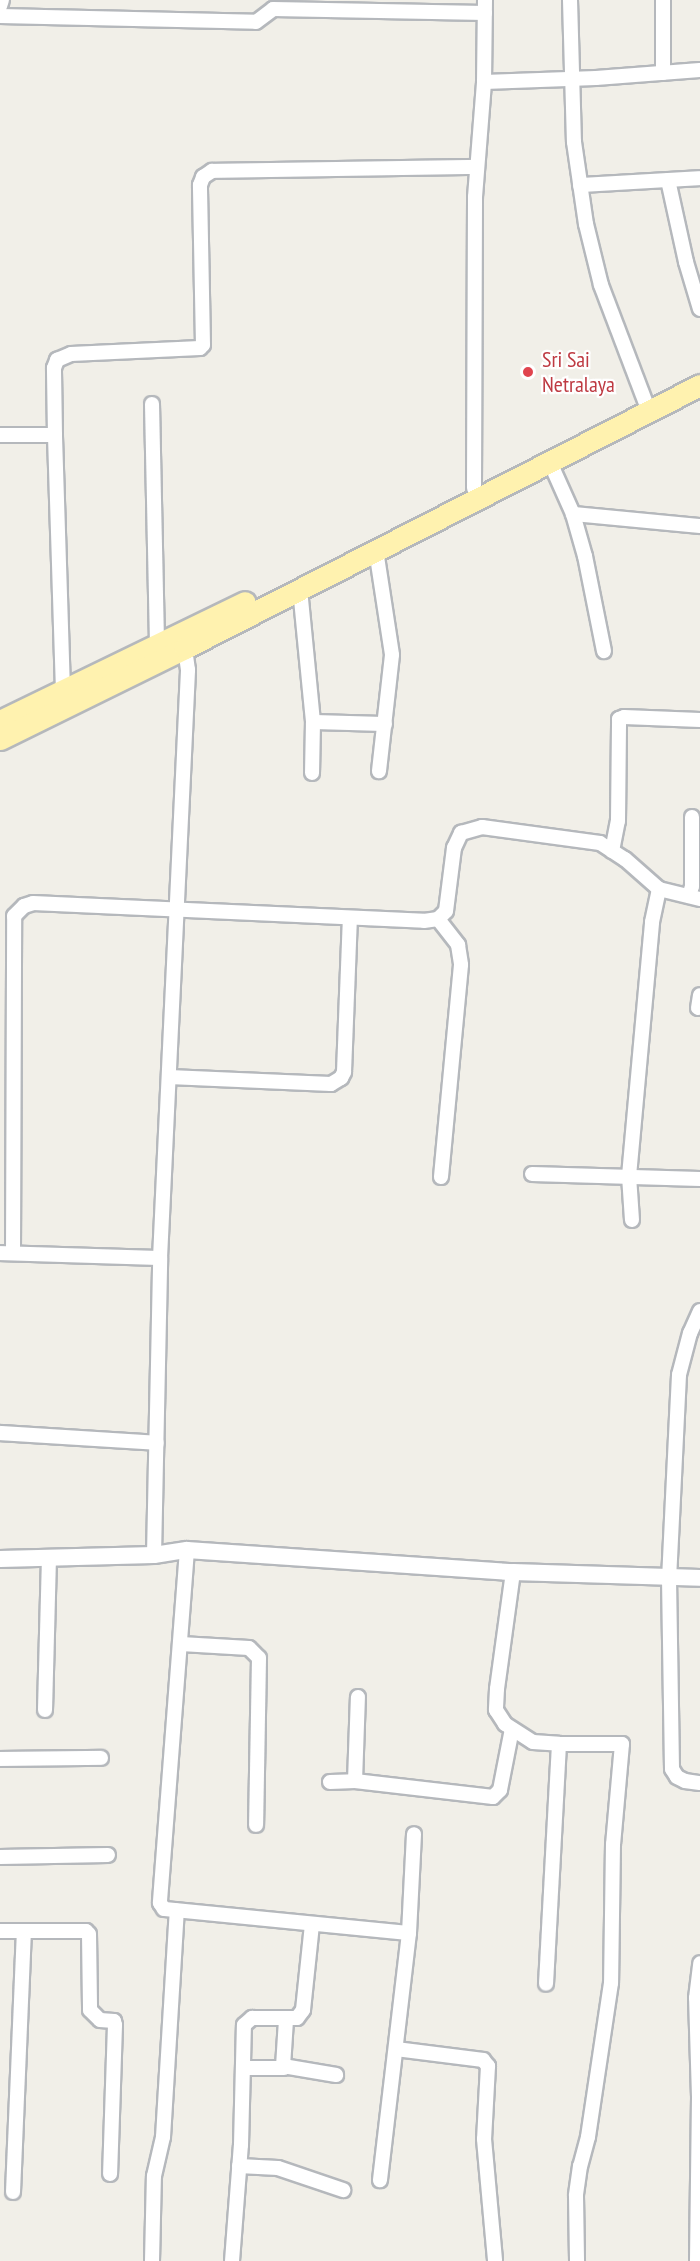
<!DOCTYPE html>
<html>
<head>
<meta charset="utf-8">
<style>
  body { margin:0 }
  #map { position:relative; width:700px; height:2261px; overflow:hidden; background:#f1efe8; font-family:"PT Sans Narrow",sans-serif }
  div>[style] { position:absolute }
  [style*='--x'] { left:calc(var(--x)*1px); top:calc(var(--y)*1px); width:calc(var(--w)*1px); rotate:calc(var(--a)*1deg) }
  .roads { filter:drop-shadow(2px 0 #b5b8bc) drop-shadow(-2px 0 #b5b8bc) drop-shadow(0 2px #b5b8bc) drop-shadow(0 -2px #b5b8bc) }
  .minor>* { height:14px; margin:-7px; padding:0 7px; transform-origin:7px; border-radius:7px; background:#fff }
  .tertiary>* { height:16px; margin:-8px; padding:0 8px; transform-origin:8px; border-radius:8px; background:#fff }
  .primary>* { height:21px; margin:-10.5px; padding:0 10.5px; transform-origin:10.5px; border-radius:10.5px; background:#fff2af }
  .dots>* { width:16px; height:16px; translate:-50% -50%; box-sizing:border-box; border:3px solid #fff; border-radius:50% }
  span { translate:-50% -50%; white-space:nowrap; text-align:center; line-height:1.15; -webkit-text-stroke:4.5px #fff; paint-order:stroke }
  .health-label { font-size:22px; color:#be3a42 }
  .left { translate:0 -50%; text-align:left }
</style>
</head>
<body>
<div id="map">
  <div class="roads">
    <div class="minor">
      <i style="--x:570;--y:0;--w:142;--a:88.4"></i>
      <i style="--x:574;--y:142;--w:83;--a:81.7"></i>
      <i style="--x:586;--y:224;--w:63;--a:76.2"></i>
      <i style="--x:601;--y:285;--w:124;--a:69.2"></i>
      <i style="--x:663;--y:0;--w:73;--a:90"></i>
      <i style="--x:0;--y:6;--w:6;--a:-72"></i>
      <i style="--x:0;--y:16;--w:256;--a:1.3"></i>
      <i style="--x:256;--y:22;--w:21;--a:-37"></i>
      <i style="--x:273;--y:9;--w:212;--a:1.1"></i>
      <i style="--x:484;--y:82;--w:112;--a:-2"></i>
      <i style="--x:596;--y:78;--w:104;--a:-4.4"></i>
      <i style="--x:668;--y:180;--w:84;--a:77.6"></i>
      <i style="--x:686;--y:262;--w:49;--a:73.4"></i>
      <i style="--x:580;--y:185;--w:120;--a:-3.3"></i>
      <i style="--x:152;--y:404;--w:241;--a:88.8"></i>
      <i style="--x:0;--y:435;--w:55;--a:0"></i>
      <i style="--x:549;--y:460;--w:59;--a:66"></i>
      <i style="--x:573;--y:514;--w:44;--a:74.1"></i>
      <i style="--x:585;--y:556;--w:97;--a:78.7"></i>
      <i style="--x:474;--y:488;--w:291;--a:-89.8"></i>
      <i style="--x:475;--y:197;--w:115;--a:-85.5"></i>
      <i style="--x:484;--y:82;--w:82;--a:-89.3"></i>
      <i style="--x:573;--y:514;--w:128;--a:5.4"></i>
      <i style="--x:376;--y:550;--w:106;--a:81.3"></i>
      <i style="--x:392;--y:655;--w:117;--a:96.4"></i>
      <i style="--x:300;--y:589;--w:134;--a:84.4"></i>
      <i style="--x:313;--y:722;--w:51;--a:91.1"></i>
      <i style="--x:63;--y:691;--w:256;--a:-91.8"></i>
      <i style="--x:55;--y:435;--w:67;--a:-90.9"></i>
      <i style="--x:54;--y:368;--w:9;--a:-69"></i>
      <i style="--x:57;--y:360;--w:15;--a:-23"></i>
      <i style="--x:71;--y:354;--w:129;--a:-2.7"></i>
      <i style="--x:200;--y:348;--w:4;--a:-45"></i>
      <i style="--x:203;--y:345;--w:160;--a:-91.1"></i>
      <i style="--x:200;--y:185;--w:9;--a:-69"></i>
      <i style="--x:203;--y:177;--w:11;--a:-34"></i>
      <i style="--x:212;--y:171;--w:265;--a:-0.9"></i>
      <i style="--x:313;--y:722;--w:72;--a:1.6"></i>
      <i style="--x:612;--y:851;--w:31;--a:-79"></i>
      <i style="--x:618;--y:821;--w:102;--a:-89.4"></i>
      <i style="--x:619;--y:719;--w:5;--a:-22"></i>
      <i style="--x:624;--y:717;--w:76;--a:2.3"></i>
      <i style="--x:689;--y:896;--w:10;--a:-73"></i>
      <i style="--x:692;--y:886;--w:69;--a:-90"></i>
      <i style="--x:438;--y:919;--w:33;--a:52"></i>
      <i style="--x:458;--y:945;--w:20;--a:81"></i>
      <i style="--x:461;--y:965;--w:213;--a:95.4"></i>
      <i style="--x:698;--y:1008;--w:13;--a:-81"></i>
      <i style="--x:169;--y:1077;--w:162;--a:2.5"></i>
      <i style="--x:331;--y:1084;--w:12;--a:-31"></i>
      <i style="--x:341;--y:1078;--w:7;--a:-63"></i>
      <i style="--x:344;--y:1072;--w:154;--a:-87.8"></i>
      <i style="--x:532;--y:1174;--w:168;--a:1.7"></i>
      <i style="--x:632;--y:1220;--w:44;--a:-93.9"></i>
      <i style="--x:629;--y:1176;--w:255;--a:-84.8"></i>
      <i style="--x:652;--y:922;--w:34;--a:-78"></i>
      <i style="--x:13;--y:1252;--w:336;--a:-89.8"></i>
      <i style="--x:14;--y:916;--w:14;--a:-45"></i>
      <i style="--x:24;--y:906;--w:9;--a:-18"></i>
      <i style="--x:33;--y:903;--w:391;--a:2.6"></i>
      <i style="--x:424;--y:921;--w:14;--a:-8"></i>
      <i style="--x:438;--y:919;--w:11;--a:-45"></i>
      <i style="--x:446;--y:911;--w:64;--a:-82.8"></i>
      <i style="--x:454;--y:848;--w:17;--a:-65"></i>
      <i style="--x:461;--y:833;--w:22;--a:-16"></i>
      <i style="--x:482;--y:827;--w:119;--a:7.7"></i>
      <i style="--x:600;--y:843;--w:30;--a:33"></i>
      <i style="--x:625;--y:859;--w:45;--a:41.4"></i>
      <i style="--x:659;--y:889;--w:42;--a:13.7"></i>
      <i style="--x:0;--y:1253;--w:160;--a:1.8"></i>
      <i style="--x:700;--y:1311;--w:24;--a:114"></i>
      <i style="--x:690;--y:1333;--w:43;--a:104.7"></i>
      <i style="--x:679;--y:1375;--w:203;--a:92.8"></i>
      <i style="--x:669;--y:1578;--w:191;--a:89.1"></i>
      <i style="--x:672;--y:1769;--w:9;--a:58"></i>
      <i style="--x:677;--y:1777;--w:9;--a:27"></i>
      <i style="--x:685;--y:1781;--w:15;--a:8"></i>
      <i style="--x:0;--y:1433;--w:157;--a:3.6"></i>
      <i style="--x:187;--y:1550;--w:354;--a:94.4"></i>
      <i style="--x:160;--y:1903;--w:7;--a:56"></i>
      <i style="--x:164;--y:1909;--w:246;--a:5.6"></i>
      <i style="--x:409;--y:1933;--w:249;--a:96.7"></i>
      <i style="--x:154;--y:1555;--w:297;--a:-88.8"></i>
      <i style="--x:160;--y:1258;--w:589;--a:-87.27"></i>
      <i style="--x:188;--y:670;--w:27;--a:-98"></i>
      <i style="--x:513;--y:1572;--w:118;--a:97.8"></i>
      <i style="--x:497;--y:1689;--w:21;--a:93"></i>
      <i style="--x:496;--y:1710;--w:17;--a:57"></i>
      <i style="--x:505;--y:1724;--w:33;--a:33"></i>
      <i style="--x:533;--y:1742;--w:26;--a:4"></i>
      <i style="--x:559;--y:1744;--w:240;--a:93.1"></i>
      <i style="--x:181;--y:1644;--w:68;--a:3.4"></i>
      <i style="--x:249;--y:1648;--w:14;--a:45"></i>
      <i style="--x:259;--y:1658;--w:167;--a:91"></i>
      <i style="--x:45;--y:1710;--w:152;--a:-88.5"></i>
      <i style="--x:559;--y:1744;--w:63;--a:0"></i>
      <i style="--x:622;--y:1744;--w:100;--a:95.1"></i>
      <i style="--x:613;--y:1844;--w:139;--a:90.8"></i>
      <i style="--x:611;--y:1983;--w:156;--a:98.5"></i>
      <i style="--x:588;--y:2137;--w:30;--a:105"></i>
      <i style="--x:580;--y:2166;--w:30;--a:98"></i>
      <i style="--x:576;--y:2196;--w:65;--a:89.1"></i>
      <i style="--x:0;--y:1759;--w:101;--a:-0.6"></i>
      <i style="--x:355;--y:1781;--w:84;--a:-88"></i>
      <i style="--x:330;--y:1782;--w:25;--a:-2"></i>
      <i style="--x:355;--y:1781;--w:139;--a:6.6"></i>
      <i style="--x:493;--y:1797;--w:10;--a:-45"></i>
      <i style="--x:500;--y:1790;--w:62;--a:-78.9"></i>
      <i style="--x:0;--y:1857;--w:108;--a:-1.1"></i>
      <i style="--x:0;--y:1931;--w:24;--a:0"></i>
      <i style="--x:409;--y:1933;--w:99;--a:-87.1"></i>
      <i style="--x:286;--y:2020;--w:46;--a:93.7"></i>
      <i style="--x:283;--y:2066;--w:54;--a:9.6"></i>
      <i style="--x:396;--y:2049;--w:88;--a:7.2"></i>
      <i style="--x:483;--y:2060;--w:8;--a:50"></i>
      <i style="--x:488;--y:2066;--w:73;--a:93.1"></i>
      <i style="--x:484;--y:2139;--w:122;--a:84.8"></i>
      <i style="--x:243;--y:2068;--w:41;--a:0"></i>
      <i style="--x:239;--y:2166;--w:39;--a:3"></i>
      <i style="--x:278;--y:2168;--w:69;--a:18.7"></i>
      <i style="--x:13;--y:2192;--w:261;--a:-87.6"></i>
      <i style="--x:24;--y:1931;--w:62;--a:0"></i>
      <i style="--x:86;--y:1931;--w:4;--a:45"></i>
      <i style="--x:89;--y:1934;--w:76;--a:89.2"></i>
      <i style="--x:90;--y:2010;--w:14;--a:45"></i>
      <i style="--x:100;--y:2020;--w:14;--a:4"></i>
      <i style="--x:114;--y:2021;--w:4;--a:76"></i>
      <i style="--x:115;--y:2025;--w:149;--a:91.9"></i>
      <i style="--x:152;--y:2261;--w:85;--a:-88.7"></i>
      <i style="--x:154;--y:2176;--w:40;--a:-77"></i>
      <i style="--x:163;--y:2137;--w:227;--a:-86.5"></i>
      <i style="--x:232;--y:2261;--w:116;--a:-85.6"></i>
      <i style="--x:241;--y:2145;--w:120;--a:-88.6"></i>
      <i style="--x:244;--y:2025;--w:11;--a:-41"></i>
      <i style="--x:252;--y:2018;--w:45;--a:0"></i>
      <i style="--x:297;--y:2018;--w:10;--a:-53"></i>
      <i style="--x:303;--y:2010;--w:86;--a:-84"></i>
      <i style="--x:697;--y:2261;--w:164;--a:-89.3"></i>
      <i style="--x:699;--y:2097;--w:99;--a:-91.7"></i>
      <i style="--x:696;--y:1998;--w:35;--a:-83"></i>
    </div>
    <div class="tertiary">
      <i style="--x:0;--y:1559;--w:154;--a:-1.5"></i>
      <i style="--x:154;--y:1555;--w:33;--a:-9"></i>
      <i style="--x:187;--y:1550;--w:327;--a:3.9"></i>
      <i style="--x:513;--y:1572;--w:187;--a:1.8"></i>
    </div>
    <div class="primary">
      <i style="--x:0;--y:721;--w:272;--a:-25.9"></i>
      <i style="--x:0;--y:739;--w:206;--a:-26.2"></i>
      <i style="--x:185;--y:648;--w:578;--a:-27.05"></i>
    </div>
  </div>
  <div class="dots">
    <i style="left:528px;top:372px;background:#e0444e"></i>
  </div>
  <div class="health-label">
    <span class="left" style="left:542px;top:372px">Sri Sai<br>Netralaya</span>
  </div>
</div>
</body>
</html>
